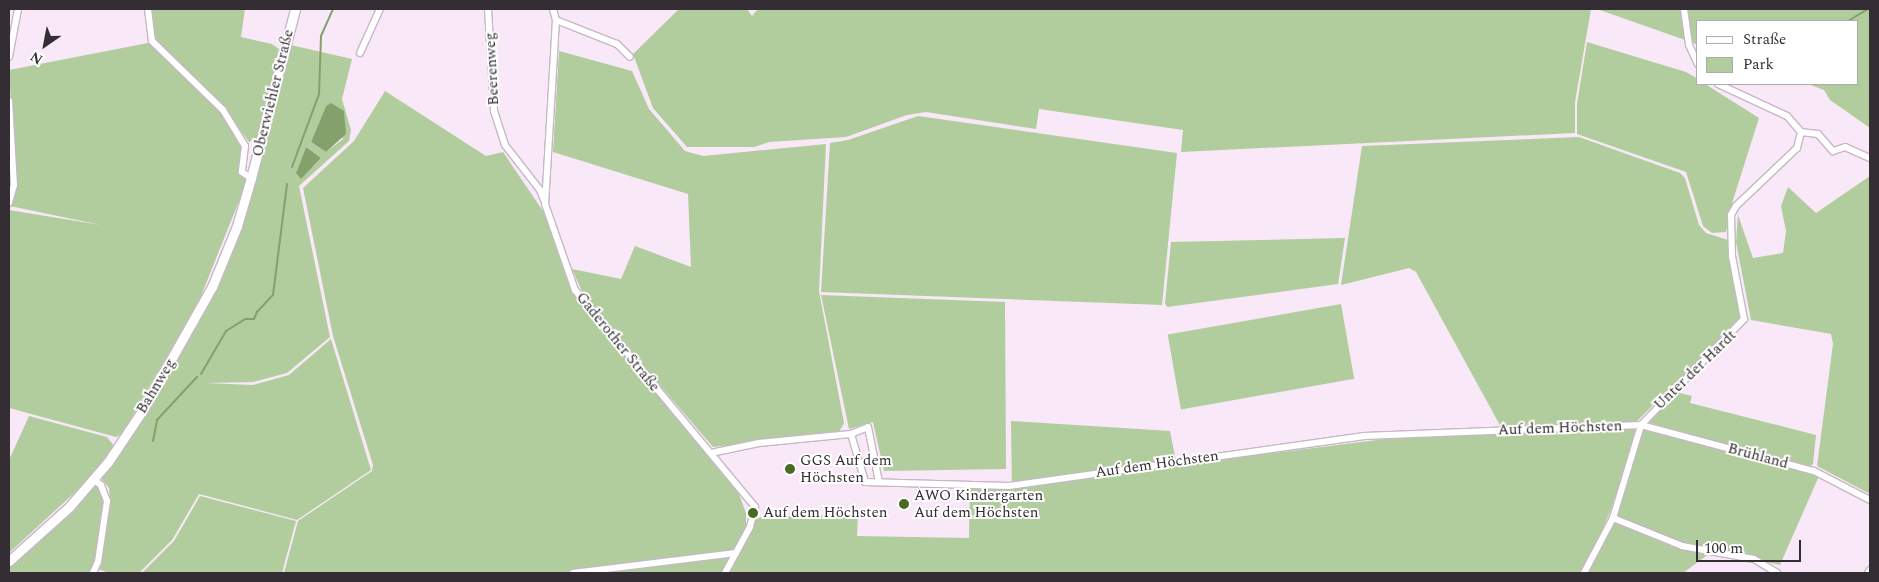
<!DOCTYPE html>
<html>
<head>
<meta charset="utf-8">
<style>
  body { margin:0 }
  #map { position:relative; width:1879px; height:582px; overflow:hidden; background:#f9e8f8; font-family:Spectral,serif }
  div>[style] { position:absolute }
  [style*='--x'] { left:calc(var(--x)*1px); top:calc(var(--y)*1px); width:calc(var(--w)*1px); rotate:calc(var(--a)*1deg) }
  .green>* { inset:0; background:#b2cd9d; transform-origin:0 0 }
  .water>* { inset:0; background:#84a16b }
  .stream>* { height:2px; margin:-1px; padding:0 1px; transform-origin:1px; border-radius:1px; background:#84a16b }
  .roads { filter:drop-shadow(1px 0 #c7b7c7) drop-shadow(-1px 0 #c7b7c7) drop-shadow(0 1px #c7b7c7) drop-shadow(0 -1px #c7b7c7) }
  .street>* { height:6px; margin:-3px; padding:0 3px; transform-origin:3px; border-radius:3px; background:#fff }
  .secondary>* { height:9px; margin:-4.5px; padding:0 4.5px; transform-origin:4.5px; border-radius:4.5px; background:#fff }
  .dots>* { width:14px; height:14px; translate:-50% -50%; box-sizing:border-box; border:2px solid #fff; border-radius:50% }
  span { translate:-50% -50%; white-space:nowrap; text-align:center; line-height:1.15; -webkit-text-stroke:4px #fff; paint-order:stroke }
  .street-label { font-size:15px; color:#342d33 }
  .poi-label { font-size:15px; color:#342d33 }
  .left { translate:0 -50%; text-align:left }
  .frame { position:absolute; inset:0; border:10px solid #342d33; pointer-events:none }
  .legend { position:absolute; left:1696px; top:20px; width:162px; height:65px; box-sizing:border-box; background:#fff; border:1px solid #aeabad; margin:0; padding:6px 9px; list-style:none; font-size:15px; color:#342d33 }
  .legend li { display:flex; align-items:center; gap:10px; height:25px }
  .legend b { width:25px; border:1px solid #aeabad }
  .north { position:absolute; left:20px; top:20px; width:50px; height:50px; -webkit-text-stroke:4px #fff; paint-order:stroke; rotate:213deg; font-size:14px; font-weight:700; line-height:20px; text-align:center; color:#342d33 }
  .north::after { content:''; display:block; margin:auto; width:18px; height:22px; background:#342d33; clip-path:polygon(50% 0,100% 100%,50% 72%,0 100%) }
  .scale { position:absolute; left:1696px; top:540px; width:105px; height:22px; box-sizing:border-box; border:2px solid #342d33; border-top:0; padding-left:6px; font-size:15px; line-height:18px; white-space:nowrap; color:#342d33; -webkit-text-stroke:4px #fff; paint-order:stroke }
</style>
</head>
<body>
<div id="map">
  <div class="green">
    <i style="clip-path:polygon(149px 9px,245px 9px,241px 37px,272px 44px,279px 49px,258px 137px,249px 142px,226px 111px,161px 47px,152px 37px)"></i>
    <i style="clip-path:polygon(679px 9px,747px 9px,752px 16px,758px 9px,1591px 9px,1575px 102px,1575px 133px,1181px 152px,1183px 130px,1039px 109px,1036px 129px,926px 112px,907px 115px,846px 137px,769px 142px,754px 147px,687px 147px,653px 108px,633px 54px)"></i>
    <i style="clip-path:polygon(1597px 9px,1680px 9px,1685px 40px)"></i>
    <i style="clip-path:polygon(1687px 9px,1870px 9px,1870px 128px,1830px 100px,1824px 90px,1808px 84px,1858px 84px,1858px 21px,1698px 21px,1698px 45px,1693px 43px)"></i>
    <i style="clip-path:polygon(1587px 42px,1686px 72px,1698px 79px,1698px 84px,1705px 84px,1759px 118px,1733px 200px,1726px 232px,1712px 233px,1703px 226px,1686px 172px,1577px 134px,1577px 104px)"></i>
    <i style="clip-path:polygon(148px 43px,218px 107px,242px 145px,242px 173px,247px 181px,199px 301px,122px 434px,116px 437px,9px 408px,9px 210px,101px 225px,10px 206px,16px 189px,9px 70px)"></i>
    <i style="clip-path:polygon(evenodd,291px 45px,352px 59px,342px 99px,351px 130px,349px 141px,299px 186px,330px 337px,287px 373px,253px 382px,205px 383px,253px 385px,289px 375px,331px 339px,371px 470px,297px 520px,199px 494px,172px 540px,139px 573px,109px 573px,98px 569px,110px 498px,109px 488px,101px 478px,135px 433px,208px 307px,238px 236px,291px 45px,326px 106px,343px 139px,326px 152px,311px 142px,326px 106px,291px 45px,306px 147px,321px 158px,314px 166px,296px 173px,306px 147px)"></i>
    <i style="clip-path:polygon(559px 51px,632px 71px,649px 109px,685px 151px,703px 156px,826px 144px,819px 291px,844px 423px,839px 432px,713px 447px,585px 298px,572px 269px,621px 279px,635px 246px,691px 267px,688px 194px,553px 152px)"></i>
    <i style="clip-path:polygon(385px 91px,486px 156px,503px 152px,545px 214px,572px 286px,737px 489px,746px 513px,746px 524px,761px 517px,858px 514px,857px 536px,969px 538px,970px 488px,1012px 490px,1011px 421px,1170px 431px,1176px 461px,1251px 456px,1416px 435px,1632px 427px,1637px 432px,1610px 512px,1586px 567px,1578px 573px,284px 573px,298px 521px,372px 471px,373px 465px,333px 336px,303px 188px,354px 141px)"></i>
    <i style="clip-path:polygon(918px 116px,1177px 153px,1162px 305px,821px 292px,830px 143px,848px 140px)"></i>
    <i style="clip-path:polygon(1579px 137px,1680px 173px,1685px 178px,1699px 225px,1706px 233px,1728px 240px,1741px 318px,1636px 422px,1502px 429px,1416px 272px,1409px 268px,1341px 285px,1362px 146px)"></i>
    <i style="clip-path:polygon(1870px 176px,1870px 494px,1817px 466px,1833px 344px,1831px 334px,1751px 320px,1736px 242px,1738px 215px,1753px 258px,1783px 253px,1786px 231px,1781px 206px,1788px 187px,1816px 213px)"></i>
    <i style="clip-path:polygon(1345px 238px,1338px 284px,1167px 307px,1165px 303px,1171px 242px)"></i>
    <i style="clip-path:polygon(821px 295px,1005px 302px,1006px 469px,884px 471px,873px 422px,849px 429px)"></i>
    <i style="left:1341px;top:304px;width:76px;height:176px;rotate:80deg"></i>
    <i style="clip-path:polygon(1676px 392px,1692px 396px,1690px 403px,1816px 435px,1813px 464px,1808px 468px,1650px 423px,1649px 420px)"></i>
    <i style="clip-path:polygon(29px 416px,107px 437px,114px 446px,84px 484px,9px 553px,9px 460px)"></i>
    <i style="clip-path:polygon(1644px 429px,1819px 476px,1780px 565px,1687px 545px,1616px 516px)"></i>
    <i style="clip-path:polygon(95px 484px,100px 486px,105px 499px,98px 558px,90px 573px,9px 573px,9px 566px)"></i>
    <i style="clip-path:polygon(200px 496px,296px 521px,282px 573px,142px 573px,174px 541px)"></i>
    <i style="clip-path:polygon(1613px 520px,1710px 553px,1683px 573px,1587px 573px)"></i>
  </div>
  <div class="water">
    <i style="clip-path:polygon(331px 103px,344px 111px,346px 134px,326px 152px,311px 142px,326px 106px)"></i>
    <i style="clip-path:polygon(306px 147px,321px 158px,301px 179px,296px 173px)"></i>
  </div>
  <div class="stream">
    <i style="--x:1848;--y:21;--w:23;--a:-31"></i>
    <i style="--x:292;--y:167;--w:78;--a:-69.7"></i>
    <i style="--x:319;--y:94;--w:58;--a:-88"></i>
    <i style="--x:321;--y:36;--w:30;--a:-66"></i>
    <i style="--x:201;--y:374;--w:50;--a:-59.8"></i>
    <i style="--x:226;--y:331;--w:22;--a:-32"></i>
    <i style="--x:245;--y:319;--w:9;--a:0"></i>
    <i style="--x:254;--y:319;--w:8;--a:-67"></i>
    <i style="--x:257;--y:312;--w:23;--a:-47"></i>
    <i style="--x:273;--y:295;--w:112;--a:-82.8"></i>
    <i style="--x:153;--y:441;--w:21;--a:-79"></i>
    <i style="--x:157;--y:420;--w:59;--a:-47.1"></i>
  </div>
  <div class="roads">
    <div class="street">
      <i style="--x:148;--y:9;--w:32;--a:83"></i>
      <i style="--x:152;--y:41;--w:99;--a:44.2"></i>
      <i style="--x:223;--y:110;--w:42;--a:58.6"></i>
      <i style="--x:245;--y:146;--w:26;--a:97"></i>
      <i style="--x:242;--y:172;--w:11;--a:34"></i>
      <i style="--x:488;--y:9;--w:102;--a:86.6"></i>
      <i style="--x:494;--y:111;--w:36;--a:72"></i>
      <i style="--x:505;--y:145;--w:57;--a:52.1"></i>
      <i style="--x:540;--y:190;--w:11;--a:68"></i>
      <i style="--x:553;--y:9;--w:11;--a:75"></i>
      <i style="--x:556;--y:20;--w:184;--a:93.4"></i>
      <i style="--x:545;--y:204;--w:91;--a:70.8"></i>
      <i style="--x:575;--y:290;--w:282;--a:50.3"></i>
      <i style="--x:755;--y:507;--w:21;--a:104"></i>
      <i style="--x:750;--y:527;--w:52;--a:118.5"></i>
      <i style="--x:1684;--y:9;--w:36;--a:82"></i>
      <i style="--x:1689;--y:45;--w:21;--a:65"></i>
      <i style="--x:556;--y:20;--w:66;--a:21.5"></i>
      <i style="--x:617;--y:44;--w:18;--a:45"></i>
      <i style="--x:360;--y:53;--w:48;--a:-65.6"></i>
      <i style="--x:9;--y:57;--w:49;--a:-79.4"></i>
      <i style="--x:9;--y:101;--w:84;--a:86.6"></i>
      <i style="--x:14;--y:185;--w:19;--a:106"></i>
      <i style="--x:1801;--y:132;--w:17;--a:7"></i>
      <i style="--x:1818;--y:134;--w:23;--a:49"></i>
      <i style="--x:1833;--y:151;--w:13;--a:-18"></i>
      <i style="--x:1845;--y:147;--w:27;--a:24"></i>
      <i style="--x:851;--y:434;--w:50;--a:73.7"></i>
      <i style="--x:865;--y:482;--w:144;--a:1.6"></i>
      <i style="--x:1009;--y:486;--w:359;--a:-8"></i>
      <i style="--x:1364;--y:436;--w:277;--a:-2.3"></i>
      <i style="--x:1641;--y:425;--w:179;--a:14.9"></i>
      <i style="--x:1814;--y:471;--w:63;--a:27.4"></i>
      <i style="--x:711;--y:453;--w:49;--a:-11.8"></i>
      <i style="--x:759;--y:443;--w:92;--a:-5.6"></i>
      <i style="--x:851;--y:434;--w:18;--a:-22"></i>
      <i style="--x:868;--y:427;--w:56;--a:78.7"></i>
      <i style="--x:1613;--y:518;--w:74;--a:22.1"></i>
      <i style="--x:1682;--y:546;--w:73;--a:10.2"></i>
      <i style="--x:1754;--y:559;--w:27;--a:31"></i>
      <i style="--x:93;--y:573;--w:12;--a:-66"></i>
      <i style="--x:98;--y:562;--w:62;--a:-81.6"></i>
      <i style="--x:107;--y:501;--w:17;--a:-111"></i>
      <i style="--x:101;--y:485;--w:9;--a:-144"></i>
      <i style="--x:573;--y:573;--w:164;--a:-7"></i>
      <i style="--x:1584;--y:573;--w:62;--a:-62.2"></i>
      <i style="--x:1613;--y:518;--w:97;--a:-73.2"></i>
      <i style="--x:1641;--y:425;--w:148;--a:-45.8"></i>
      <i style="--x:1744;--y:319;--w:64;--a:-100.8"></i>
      <i style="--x:1732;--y:256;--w:41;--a:-91.4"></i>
      <i style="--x:1731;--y:215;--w:10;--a:-61"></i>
      <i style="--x:1736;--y:206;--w:84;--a:-43.6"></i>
      <i style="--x:1797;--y:148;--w:16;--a:-76"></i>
      <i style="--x:1801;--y:132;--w:21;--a:-131"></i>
      <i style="--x:1787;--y:116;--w:76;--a:-155.1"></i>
      <i style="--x:1868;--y:573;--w:4;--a:-56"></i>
    </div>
    <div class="secondary">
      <i style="--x:9;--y:561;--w:81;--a:-42"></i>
      <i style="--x:69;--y:507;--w:60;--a:-49.1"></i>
      <i style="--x:108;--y:462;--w:61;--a:-56.3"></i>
      <i style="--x:142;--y:411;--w:142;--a:-60.6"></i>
      <i style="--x:212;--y:287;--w:66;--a:-67.7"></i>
      <i style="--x:237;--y:226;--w:50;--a:-73.7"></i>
      <i style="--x:251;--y:178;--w:175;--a:-75.4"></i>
    </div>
  </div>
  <div class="dots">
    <i style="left:790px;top:469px;background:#486a22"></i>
    <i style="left:904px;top:504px;background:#486a22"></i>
    <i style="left:753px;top:513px;background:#486a22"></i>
  </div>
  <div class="street-label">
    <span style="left:492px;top:69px;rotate:-93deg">Beerenweg</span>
    <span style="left:273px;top:93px;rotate:-76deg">Oberwiehler Straße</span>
    <span style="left:618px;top:342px;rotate:51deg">Gaderother Straße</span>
    <span style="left:1695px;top:370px;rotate:-44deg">Unter der Hardt</span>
    <span style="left:156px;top:386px;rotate:-59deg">Bahnweg</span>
    <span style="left:1560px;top:428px;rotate:-2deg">Auf dem Höchsten</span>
    <span style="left:1758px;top:456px;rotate:15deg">Brühland</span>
    <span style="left:1157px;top:464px;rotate:-8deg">Auf dem Höchsten</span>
  </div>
  <div class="poi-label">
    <span class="left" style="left:800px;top:469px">GGS Auf dem<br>Höchsten</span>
    <span class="left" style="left:914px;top:504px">AWO Kindergarten<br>Auf dem Höchsten</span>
    <span class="left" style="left:763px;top:513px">Auf dem Höchsten</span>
  </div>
  <div class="frame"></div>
  <ul class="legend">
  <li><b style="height:6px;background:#fff"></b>Straße</li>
  <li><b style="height:14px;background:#b2cd9d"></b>Park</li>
  </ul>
  <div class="north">N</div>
  <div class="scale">100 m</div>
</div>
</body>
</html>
